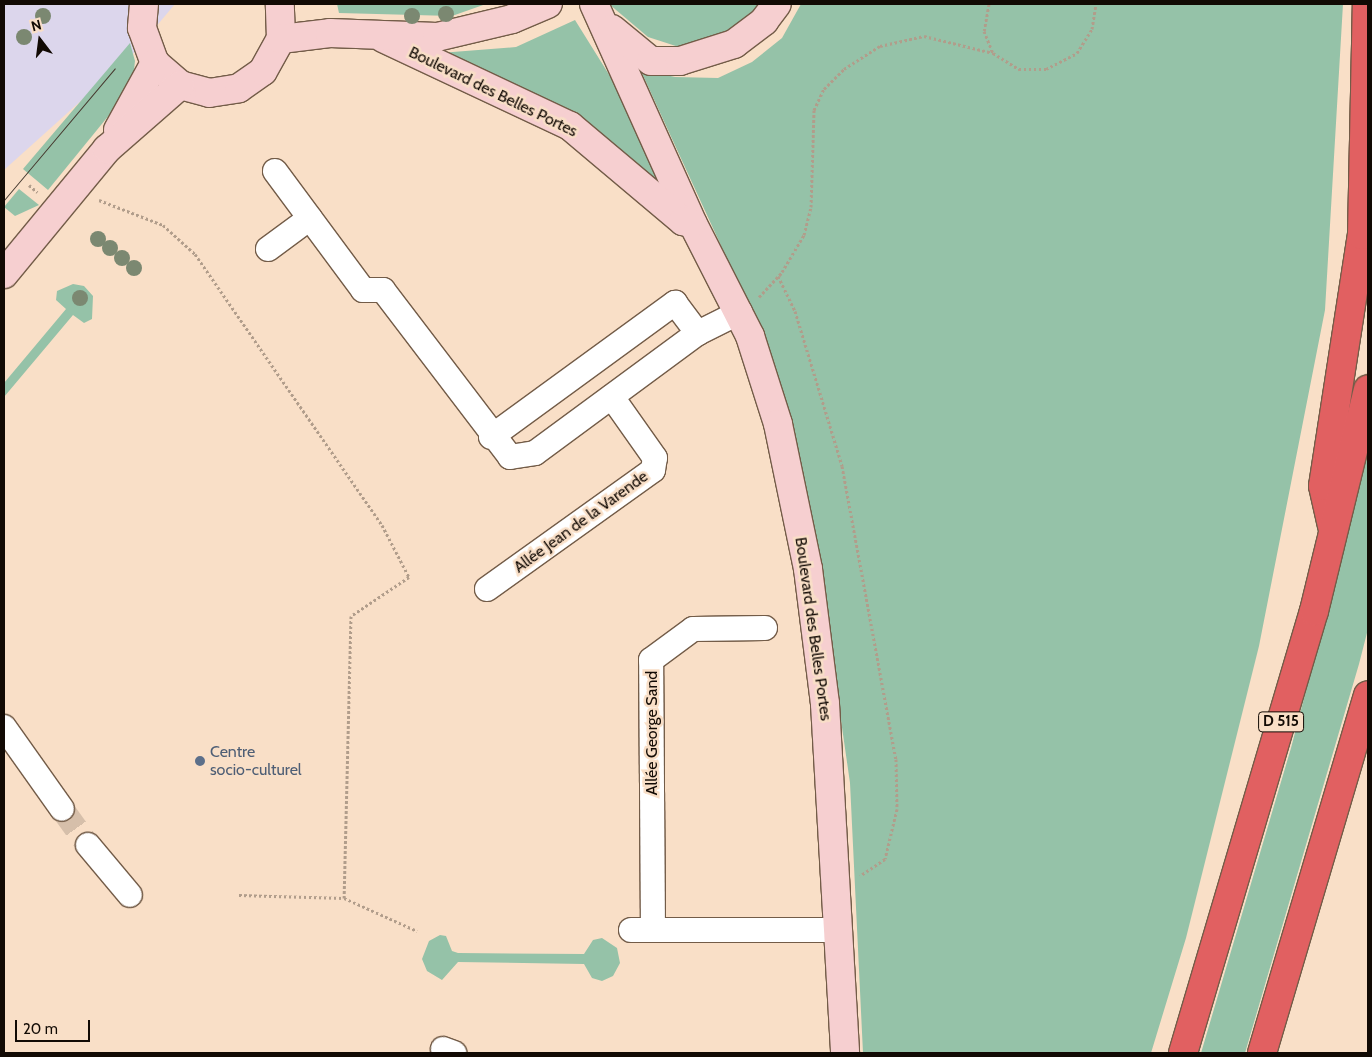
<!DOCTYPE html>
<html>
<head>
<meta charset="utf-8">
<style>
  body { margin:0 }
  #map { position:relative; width:1372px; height:1057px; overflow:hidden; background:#f9dfc7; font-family:Cabin,sans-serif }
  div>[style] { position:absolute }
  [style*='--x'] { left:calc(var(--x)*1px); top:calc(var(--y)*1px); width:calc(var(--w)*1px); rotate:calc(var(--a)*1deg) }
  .commercial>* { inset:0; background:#dcd6ec }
  .green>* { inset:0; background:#95c2a8 }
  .street-tunnel>* { height:24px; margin-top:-12px; transform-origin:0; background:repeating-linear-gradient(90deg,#d6bfaa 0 24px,transparent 0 36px) }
  .path>* { height:3px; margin-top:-1.5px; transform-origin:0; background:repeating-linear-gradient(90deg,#b19d8b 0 2.5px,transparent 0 5px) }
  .roads { filter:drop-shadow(1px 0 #735c48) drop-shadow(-1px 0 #735c48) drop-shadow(0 1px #735c48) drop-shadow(0 -1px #735c48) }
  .street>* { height:24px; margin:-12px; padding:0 12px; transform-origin:12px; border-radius:12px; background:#fff }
  .secondary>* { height:28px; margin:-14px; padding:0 14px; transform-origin:14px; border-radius:14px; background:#f6cfd0 }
  .highway>* { height:28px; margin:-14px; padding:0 14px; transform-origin:14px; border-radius:14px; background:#e16061 }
  .tram>* { height:1px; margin:-0.5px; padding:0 0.5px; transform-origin:0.5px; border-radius:0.5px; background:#473b30 }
  .trees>* { width:16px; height:16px; margin:-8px; border-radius:50%; background:#7b8871 }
  .dots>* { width:14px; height:14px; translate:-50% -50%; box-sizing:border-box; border:2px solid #f9dfc7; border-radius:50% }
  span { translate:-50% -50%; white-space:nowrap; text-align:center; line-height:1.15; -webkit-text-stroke:5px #f9dfc7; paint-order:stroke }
  .shield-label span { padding:1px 4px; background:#f9dfc7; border:1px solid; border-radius:4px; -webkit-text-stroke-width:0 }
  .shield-label { font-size:15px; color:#120a04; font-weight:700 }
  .street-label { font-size:16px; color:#120a04 }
  .service-label { font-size:16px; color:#4e5e75 }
  .left { translate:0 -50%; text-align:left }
  .frame { position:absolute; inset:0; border:5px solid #120a04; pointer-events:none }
  .north { position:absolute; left:15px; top:15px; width:50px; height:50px; -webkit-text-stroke:4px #f9dfc7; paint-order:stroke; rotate:345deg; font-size:14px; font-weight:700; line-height:20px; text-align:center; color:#120a04 }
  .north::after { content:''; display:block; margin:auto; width:18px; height:22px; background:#120a04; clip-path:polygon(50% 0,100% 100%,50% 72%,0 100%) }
  .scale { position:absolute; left:15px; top:1020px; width:75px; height:22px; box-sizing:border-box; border:2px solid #120a04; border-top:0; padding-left:6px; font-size:15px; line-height:18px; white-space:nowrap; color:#120a04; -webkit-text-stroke:4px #f9dfc7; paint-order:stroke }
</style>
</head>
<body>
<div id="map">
  <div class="commercial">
    <i style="clip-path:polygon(4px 4px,175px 4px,133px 54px,4px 170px)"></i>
  </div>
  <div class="green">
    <i style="clip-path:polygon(337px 4px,486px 4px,452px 16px,339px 13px)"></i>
    <i style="clip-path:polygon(609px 4px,766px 4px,726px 40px,682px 48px,648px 37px)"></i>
    <i style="clip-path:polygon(801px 4px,1343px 4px,1325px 310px,1259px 646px,1186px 938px,1151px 1053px,863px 1053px,850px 783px,814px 532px,740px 287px,640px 69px,675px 77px,718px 78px,752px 62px,782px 38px)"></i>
    <i style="clip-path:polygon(575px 20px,623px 97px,667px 195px,440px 53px,516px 47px)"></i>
    <i style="clip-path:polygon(130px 43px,135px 61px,132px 87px,48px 190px,23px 169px)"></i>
    <i style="clip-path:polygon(19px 189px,39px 205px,15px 216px,4px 207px)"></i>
    <i style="clip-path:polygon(73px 284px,84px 286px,93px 296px,92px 319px,84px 323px,73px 315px,4px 397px,4px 383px,66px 309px,56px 300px,57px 291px)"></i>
    <i style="clip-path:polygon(1368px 454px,1368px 629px,1359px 664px,1245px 1053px,1201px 1053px,1291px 748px)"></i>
    <i style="clip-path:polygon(440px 935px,446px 936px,452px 951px,458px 953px,584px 954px,593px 940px,602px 938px,617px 948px,620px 963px,613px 976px,602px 981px,592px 978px,584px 964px,458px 962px,442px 980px,427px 971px,422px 959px,429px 941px)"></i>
  </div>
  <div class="street-tunnel">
    <i style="--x:62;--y:809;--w:44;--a:54.2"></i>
  </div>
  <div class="path">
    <i style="--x:989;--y:4;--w:27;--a:100"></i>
    <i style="--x:984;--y:31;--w:24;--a:68"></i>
    <i style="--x:29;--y:185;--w:11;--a:41"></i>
    <i style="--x:99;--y:200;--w:69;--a:21.3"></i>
    <i style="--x:163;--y:225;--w:43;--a:42.2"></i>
    <i style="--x:195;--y:254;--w:329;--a:55.4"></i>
    <i style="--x:382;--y:525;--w:59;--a:62.6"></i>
    <i style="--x:409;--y:577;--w:70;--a:146.1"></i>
    <i style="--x:351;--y:616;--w:282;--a:91.4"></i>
    <i style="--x:778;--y:276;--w:39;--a:64"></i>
    <i style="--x:795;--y:311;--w:162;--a:73.1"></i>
    <i style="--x:842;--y:466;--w:298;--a:79.6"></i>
    <i style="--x:896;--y:759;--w:50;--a:88.9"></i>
    <i style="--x:897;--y:809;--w:51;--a:103.5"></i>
    <i style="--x:885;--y:859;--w:30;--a:146"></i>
    <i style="--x:759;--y:297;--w:34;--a:-47"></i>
    <i style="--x:782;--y:272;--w:43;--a:-59.3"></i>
    <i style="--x:804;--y:235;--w:29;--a:-76"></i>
    <i style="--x:811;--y:207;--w:97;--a:-88.2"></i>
    <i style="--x:814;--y:110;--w:23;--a:-65"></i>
    <i style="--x:824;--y:89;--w:28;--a:-45"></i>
    <i style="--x:844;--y:69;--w:43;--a:-32.6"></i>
    <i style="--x:880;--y:46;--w:45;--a:-12.8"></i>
    <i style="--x:924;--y:36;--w:71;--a:13.8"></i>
    <i style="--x:993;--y:53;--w:31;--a:32"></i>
    <i style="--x:1019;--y:69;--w:27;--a:0"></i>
    <i style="--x:1046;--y:69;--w:35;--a:-27"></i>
    <i style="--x:1077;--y:53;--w:28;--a:-58"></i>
    <i style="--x:1092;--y:29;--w:25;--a:-81"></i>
    <i style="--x:239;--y:895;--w:105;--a:1.6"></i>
    <i style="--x:344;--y:898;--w:80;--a:24.3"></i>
  </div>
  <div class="roads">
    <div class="street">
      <i style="--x:275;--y:171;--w:148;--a:53.5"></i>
      <i style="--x:363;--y:290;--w:20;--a:0"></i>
      <i style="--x:383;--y:290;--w:210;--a:52.7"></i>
      <i style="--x:510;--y:457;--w:25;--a:-9"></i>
      <i style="--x:535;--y:453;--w:202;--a:-36.4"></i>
      <i style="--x:698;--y:333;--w:47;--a:-26.6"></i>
      <i style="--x:268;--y:249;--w:52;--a:-36.4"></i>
      <i style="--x:491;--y:437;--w:228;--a:-36.1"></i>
      <i style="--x:675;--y:303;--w:38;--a:53"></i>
      <i style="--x:487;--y:589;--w:204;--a:-35.6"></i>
      <i style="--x:653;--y:470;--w:12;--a:-81"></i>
      <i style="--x:655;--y:458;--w:75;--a:-125.2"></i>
      <i style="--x:4;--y:727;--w:100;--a:54.7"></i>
      <i style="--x:88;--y:845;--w:65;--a:50"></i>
      <i style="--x:631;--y:930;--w:207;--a:0"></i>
      <i style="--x:653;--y:930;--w:270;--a:-90.4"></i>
      <i style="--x:651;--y:660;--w:52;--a:-36.4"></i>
      <i style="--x:693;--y:629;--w:72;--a:-0.8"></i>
      <i style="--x:443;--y:1049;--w:12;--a:20"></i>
    </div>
    <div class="secondary">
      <i style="--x:144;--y:4;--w:24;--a:95"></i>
      <i style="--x:142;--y:28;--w:37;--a:70"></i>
      <i style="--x:155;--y:63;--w:33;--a:41"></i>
      <i style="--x:180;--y:85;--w:30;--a:15"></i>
      <i style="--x:209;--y:93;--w:30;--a:-9"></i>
      <i style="--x:239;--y:88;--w:29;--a:-35"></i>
      <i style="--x:263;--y:71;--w:37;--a:-61"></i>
      <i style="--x:281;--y:39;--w:35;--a:-92"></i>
      <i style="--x:594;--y:4;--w:241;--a:65.8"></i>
      <i style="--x:693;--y:224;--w:126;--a:63"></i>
      <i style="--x:750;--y:336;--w:92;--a:72.3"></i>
      <i style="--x:778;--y:424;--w:148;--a:78.3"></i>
      <i style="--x:808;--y:569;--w:136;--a:82.8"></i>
      <i style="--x:825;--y:704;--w:350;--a:86.7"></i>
      <i style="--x:612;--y:29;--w:50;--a:39.4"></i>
      <i style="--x:651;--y:61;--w:29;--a:0"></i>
      <i style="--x:680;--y:61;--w:57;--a:-17.5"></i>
      <i style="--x:734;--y:44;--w:38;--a:-37"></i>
      <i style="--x:764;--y:21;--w:21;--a:-53"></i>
      <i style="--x:383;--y:38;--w:207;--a:25.2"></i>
      <i style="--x:570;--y:126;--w:148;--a:40.1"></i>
      <i style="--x:683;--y:221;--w:9;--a:13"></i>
      <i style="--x:281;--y:39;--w:49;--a:-7"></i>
      <i style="--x:330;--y:33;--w:107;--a:2.1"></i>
      <i style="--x:437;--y:37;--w:77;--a:-13.5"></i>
      <i style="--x:512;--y:19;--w:39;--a:-23"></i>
      <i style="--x:118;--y:130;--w:77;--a:-61.1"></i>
      <i style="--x:4;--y:274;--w:162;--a:-50.5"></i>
      <i style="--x:107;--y:149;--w:97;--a:-41.2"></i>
    </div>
    <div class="highway">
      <i style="--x:1332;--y:526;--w:41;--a:-102.7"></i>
      <i style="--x:1323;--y:486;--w:254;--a:-81.2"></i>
      <i style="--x:1362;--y:235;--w:231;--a:-88.8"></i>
      <i style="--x:1183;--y:1053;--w:461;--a:-73.5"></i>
      <i style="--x:1314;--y:611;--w:228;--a:-76.3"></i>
      <i style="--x:1262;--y:1053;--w:373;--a:-73.5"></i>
    </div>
  </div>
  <div class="tram">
    <i style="--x:4;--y:200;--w:172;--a:-49.9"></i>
  </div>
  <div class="trees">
    <i style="left:446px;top:14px"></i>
    <i style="left:43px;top:16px"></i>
    <i style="left:412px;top:16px"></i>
    <i style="left:24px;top:37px"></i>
    <i style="left:98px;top:239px"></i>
    <i style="left:110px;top:248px"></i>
    <i style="left:122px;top:258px"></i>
    <i style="left:134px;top:268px"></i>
    <i style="left:80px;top:298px"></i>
  </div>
  <div class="dots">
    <i style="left:200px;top:761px;background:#5c6f8a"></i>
  </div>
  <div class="shield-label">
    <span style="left:1281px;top:722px">D 515</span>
  </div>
  <div class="street-label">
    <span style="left:493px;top:92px;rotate:26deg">Boulevard des Belles Portes</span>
    <span style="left:581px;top:522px;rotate:-36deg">Allée Jean de la Varende</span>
    <span style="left:813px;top:629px;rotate:82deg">Boulevard des Belles Portes</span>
    <span style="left:652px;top:733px;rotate:-90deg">Allée George Sand</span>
  </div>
  <div class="service-label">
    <span class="left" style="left:210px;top:761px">Centre<br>socio-culturel</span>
  </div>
  <div class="frame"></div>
  <div class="north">N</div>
  <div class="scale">20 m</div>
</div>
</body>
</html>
